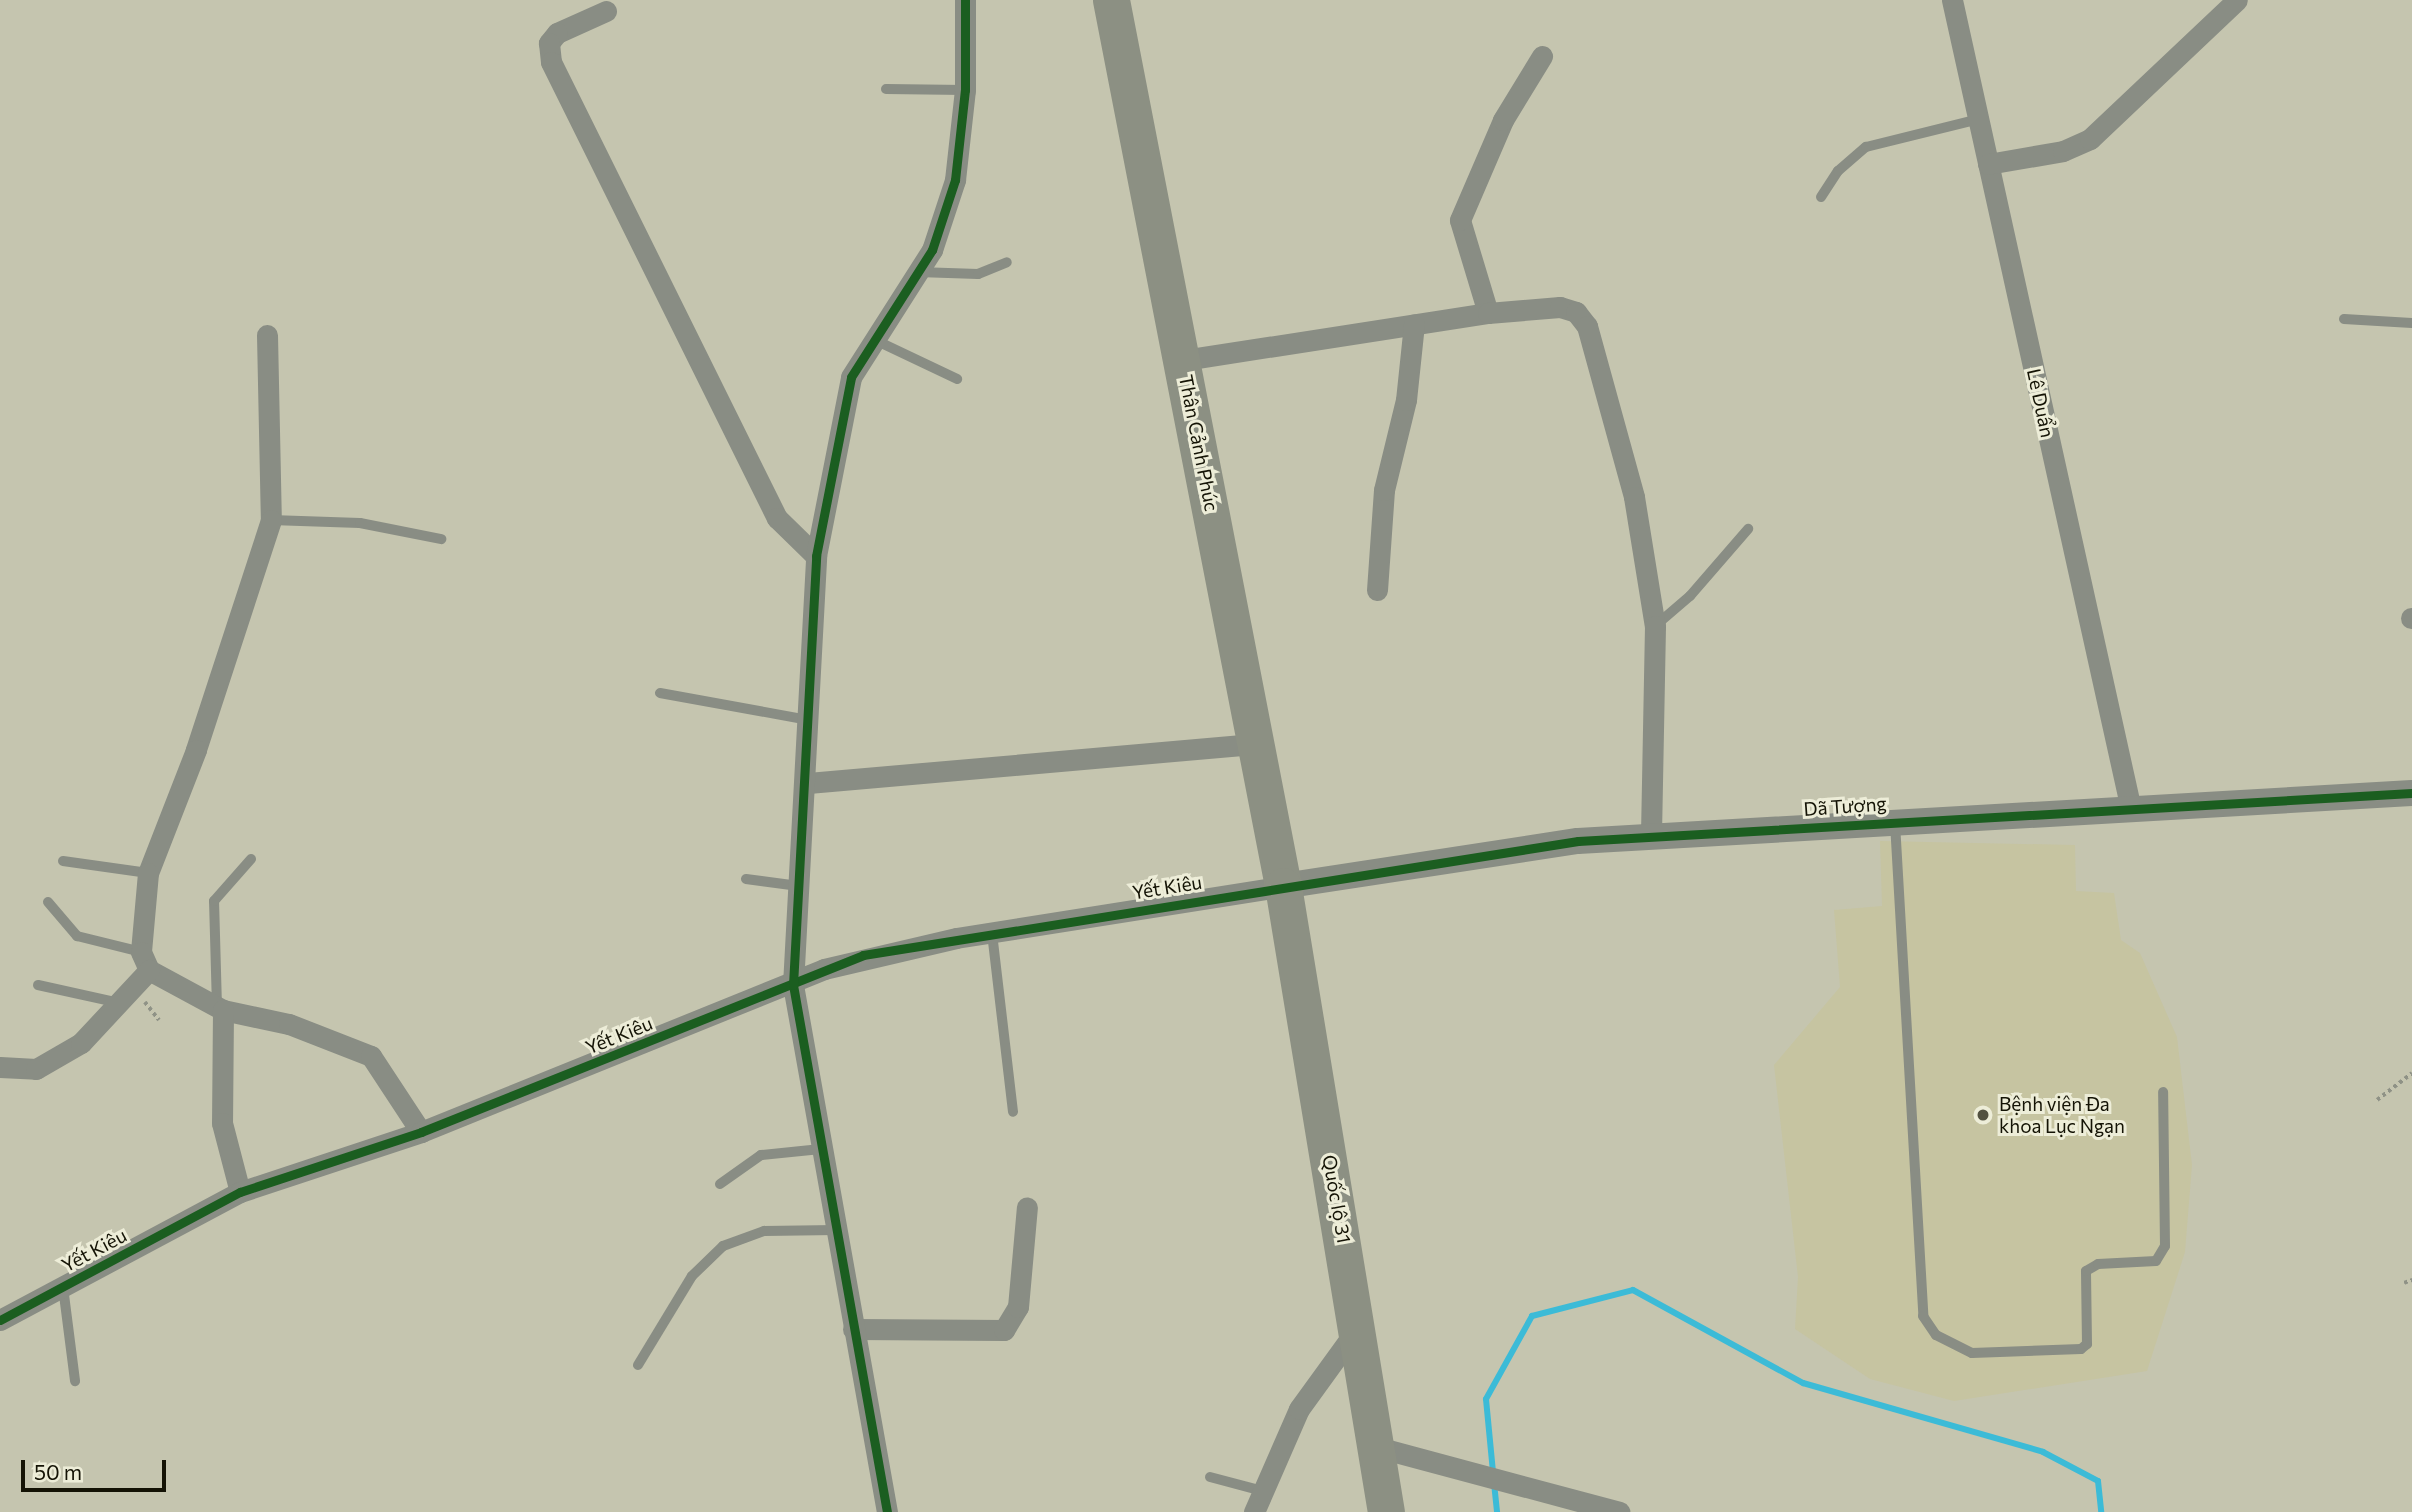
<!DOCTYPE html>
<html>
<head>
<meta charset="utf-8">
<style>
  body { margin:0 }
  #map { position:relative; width:2412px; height:1512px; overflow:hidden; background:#c5c5af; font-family:Commissioner,sans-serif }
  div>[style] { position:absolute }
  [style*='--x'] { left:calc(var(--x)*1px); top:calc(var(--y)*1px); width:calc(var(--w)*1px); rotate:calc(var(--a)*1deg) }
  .built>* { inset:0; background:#c6c4a1 }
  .stream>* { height:6px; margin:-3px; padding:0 3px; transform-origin:3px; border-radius:3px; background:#3cbbd7 }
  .path>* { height:3.5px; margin-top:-1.75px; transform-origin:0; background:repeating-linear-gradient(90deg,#8f9286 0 3.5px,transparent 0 7px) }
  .service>* { height:10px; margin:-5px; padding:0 5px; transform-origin:5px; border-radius:5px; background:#898d84 }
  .minor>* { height:21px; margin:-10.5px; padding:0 10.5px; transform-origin:10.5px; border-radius:10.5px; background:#898d84 }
  .tertiary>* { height:26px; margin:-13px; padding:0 13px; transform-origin:13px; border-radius:13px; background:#898d84 }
  .trunk>* { height:37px; margin:-18.5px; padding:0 18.5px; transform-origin:18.5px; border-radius:18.5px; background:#8c9083 }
  .cycleway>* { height:9px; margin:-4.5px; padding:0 4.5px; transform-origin:4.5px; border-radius:4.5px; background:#1b5e20 }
  .dots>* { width:19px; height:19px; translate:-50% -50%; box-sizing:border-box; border:4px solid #ededd8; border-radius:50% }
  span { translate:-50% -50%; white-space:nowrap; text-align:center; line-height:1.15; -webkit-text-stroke:6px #ededd8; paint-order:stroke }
  .street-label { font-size:19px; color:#141305 }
  .poi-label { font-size:19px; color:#141305 }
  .left { translate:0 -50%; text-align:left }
  .scale { position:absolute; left:21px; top:1460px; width:145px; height:32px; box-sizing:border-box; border:4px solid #141305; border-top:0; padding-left:9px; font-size:21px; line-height:24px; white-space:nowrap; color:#141305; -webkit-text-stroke:5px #ededd8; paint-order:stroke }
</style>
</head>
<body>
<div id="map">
  <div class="built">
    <i style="clip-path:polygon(1880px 841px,2075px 845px,2076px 891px,2114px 893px,2121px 940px,2140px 953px,2177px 1037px,2192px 1165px,2185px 1252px,2147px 1371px,1954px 1401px,1870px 1379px,1795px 1329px,1798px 1277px,1774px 1065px,1840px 987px,1834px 910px,1882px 906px)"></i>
  </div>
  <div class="stream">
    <i style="--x:1493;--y:1472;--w:73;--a:-95.5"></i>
    <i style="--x:1486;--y:1399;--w:95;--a:-61"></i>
    <i style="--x:1532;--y:1316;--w:104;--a:-14.4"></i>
    <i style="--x:1633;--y:1290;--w:194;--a:28.7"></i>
    <i style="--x:1803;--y:1383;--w:250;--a:16"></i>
    <i style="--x:2043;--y:1452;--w:62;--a:27.8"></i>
    <i style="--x:2098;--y:1481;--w:31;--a:84"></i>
    <i style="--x:1494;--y:1483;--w:29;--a:84"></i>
  </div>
  <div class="path">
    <i style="--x:145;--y:1002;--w:23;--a:52"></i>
    <i style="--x:2377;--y:1100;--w:44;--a:-37.6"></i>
    <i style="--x:2404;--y:1283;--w:9;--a:-21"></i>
  </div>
  <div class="service">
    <i style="--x:886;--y:89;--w:79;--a:0.7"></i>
    <i style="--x:1821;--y:197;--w:31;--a:-57"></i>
    <i style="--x:1838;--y:171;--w:37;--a:-41"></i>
    <i style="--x:1866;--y:147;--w:116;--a:-13.9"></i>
    <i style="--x:918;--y:272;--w:60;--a:1.9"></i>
    <i style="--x:978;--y:274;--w:31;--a:-22"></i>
    <i style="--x:2344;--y:319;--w:68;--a:3.4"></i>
    <i style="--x:875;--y:340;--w:91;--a:25.4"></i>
    <i style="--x:271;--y:520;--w:89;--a:1.9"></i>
    <i style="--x:360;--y:523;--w:83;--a:11.2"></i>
    <i style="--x:1655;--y:626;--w:46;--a:-40.6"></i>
    <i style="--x:1690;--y:596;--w:89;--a:-49.1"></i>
    <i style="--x:660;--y:693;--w:150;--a:10.3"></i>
    <i style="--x:1895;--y:823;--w:494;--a:86.7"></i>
    <i style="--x:1923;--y:1316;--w:23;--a:56"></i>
    <i style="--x:1936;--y:1335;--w:40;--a:26.6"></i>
    <i style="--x:1972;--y:1353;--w:109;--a:-2.1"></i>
    <i style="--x:2081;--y:1349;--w:8;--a:-40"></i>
    <i style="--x:2087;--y:1344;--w:73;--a:-90.8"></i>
    <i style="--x:2086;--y:1271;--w:14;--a:-30"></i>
    <i style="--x:2098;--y:1264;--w:58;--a:-3"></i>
    <i style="--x:2156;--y:1261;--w:17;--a:-59"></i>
    <i style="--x:2165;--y:1246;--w:154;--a:-90.7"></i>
    <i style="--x:63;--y:861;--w:86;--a:8"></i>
    <i style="--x:746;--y:879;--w:53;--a:7.5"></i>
    <i style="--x:48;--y:902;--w:45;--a:49.5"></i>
    <i style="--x:77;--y:936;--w:66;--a:14"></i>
    <i style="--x:992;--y:933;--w:180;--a:83.3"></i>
    <i style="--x:38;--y:985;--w:83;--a:12.5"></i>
    <i style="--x:217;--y:1007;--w:106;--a:-91.6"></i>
    <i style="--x:214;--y:901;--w:56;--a:-48.6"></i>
    <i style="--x:720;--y:1184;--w:50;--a:-35.3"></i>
    <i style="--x:761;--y:1155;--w:60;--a:-5.7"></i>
    <i style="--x:63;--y:1287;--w:95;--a:82.7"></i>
    <i style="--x:638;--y:1365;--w:104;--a:-58.8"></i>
    <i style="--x:692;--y:1276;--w:43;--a:-44.1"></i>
    <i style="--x:723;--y:1246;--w:44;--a:-20.1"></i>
    <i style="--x:764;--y:1231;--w:72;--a:-0.8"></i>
    <i style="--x:1210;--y:1477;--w:55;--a:14.8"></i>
  </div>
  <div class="minor">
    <i style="--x:1952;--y:0;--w:824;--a:77.53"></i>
    <i style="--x:606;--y:11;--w:54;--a:155.8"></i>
    <i style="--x:557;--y:33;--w:13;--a:129"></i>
    <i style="--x:549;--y:43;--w:19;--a:84"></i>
    <i style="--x:551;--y:62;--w:509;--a:63.64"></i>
    <i style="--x:777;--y:518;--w:54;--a:44.3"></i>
    <i style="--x:1988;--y:164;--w:76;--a:-9.8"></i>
    <i style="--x:2063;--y:151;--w:30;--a:-24"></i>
    <i style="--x:2090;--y:139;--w:202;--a:-43.4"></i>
    <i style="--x:1488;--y:313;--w:97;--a:-106.8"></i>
    <i style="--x:1460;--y:220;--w:109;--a:-66.7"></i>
    <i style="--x:1503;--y:120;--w:75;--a:-58.6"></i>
    <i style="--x:267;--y:335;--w:185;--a:88.8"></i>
    <i style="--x:271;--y:520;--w:242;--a:108.1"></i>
    <i style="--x:196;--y:750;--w:132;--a:111.3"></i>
    <i style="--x:148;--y:873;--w:79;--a:95.1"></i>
    <i style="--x:141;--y:952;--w:20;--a:66"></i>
    <i style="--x:149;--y:970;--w:84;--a:28.4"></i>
    <i style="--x:223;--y:1010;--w:67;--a:12"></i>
    <i style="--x:289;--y:1024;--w:88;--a:21.3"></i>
    <i style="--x:371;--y:1056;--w:91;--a:56.7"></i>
    <i style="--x:1184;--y:360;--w:308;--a:-8.8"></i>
    <i style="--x:1488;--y:313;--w:72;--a:-4.8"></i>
    <i style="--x:1560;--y:307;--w:17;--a:17"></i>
    <i style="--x:1576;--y:312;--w:18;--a:52"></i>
    <i style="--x:1587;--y:326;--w:177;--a:74.6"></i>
    <i style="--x:1634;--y:497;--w:131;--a:80.8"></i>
    <i style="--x:1655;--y:626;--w:210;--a:91.1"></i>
    <i style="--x:1377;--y:590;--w:100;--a:-86"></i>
    <i style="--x:1384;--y:490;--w:93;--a:-76.3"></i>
    <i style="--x:1406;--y:400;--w:76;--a:-84"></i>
    <i style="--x:2411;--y:618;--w:1;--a:0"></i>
    <i style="--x:808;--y:783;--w:450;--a:-5"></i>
    <i style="--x:223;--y:1010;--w:113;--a:90.5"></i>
    <i style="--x:222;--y:1123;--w:71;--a:75.4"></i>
    <i style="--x:0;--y:1067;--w:36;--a:3"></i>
    <i style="--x:36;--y:1069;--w:52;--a:-30"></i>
    <i style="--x:81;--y:1043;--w:100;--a:-47"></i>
    <i style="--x:0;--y:1320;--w:272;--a:-28.1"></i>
    <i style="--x:240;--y:1192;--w:191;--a:-18.3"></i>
    <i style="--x:421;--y:1132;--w:435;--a:-22"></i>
    <i style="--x:824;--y:969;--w:136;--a:-13.2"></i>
    <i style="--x:956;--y:938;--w:331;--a:-9"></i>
    <i style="--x:853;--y:1329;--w:151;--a:0.4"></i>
    <i style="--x:1004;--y:1330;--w:27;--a:-59"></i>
    <i style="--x:1018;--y:1307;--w:100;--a:-84.9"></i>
    <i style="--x:1377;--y:1447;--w:251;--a:15"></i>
    <i style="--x:887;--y:1512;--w:535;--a:-100.11"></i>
    <i style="--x:793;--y:985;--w:430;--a:-86.9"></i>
    <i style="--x:816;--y:556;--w:182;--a:-78.9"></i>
    <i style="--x:851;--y:377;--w:151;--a:-57.5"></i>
    <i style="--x:932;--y:250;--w:74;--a:-71.8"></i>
    <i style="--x:955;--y:180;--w:91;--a:-83.7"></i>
    <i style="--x:965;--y:90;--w:90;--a:-90"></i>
    <i style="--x:1254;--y:1512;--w:112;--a:-66.4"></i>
    <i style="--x:1299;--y:1409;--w:99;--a:-54.1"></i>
  </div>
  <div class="tertiary">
    <i style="--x:1283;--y:886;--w:298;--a:-8.7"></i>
    <i style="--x:1578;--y:841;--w:835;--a:-3.29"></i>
  </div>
  <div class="trunk">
    <i style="--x:1111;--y:0;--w:903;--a:79.01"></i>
    <i style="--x:1283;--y:886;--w:634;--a:80.66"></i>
  </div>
  <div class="cycleway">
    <i style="--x:0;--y:1320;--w:272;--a:-28.1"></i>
    <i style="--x:240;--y:1192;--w:191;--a:-18.3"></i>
    <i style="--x:421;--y:1132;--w:476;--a:-21.8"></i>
    <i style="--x:863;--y:955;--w:724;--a:-9.06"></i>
    <i style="--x:1578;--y:841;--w:835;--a:-3.29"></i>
    <i style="--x:887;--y:1512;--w:535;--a:-100.11"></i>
    <i style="--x:793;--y:985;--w:430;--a:-86.9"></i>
    <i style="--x:816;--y:556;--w:182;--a:-78.9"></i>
    <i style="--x:851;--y:377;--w:151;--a:-57.5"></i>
    <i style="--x:932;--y:250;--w:74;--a:-71.8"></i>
    <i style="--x:955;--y:180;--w:91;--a:-83.7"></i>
    <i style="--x:965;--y:90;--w:90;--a:-90"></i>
  </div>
  <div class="dots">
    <i style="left:1983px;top:1115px;background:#525140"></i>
  </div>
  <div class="street-label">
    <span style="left:2041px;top:403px;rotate:78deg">Lê Duẩn</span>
    <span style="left:1199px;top:443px;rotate:79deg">Thân Cảnh Phúc</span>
    <span style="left:1845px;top:806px;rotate:-4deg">Dã Tượng</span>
    <span style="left:1167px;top:887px;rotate:-9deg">Yết Kiêu</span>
    <span style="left:619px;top:1035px;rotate:-22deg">Yết Kiêu</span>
    <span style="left:1337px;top:1199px;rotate:80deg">Quốc lộ 31</span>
    <span style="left:94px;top:1250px;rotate:-28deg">Yết Kiêu</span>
  </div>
  <div class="poi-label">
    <span class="left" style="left:1999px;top:1115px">Bệnh viện Đa<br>khoa Lục Ngạn</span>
  </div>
  <div class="scale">50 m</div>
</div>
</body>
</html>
